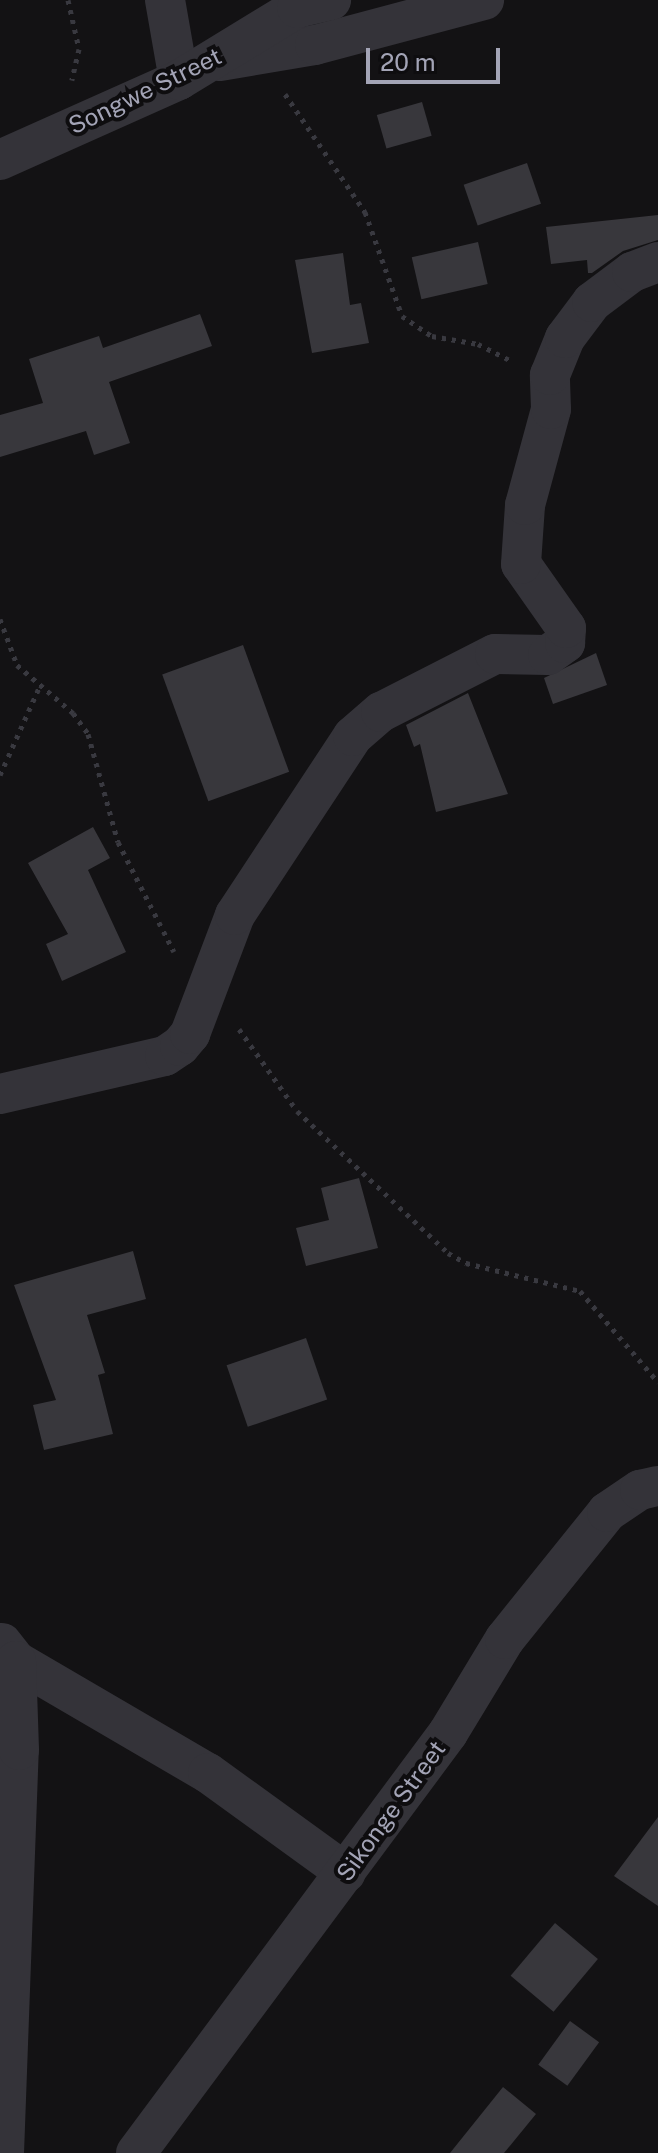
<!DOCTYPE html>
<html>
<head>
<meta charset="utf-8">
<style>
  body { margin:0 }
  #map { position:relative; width:658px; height:2153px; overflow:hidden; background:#131214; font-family:"Public Sans",sans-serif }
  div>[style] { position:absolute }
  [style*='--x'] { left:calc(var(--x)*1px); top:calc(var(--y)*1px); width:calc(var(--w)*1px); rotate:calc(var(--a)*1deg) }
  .building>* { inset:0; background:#38373c; transform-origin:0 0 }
  .path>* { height:5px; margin-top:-2.5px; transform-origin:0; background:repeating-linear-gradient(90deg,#393940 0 4px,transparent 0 10px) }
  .minor>* { height:40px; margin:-20px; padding:0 20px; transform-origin:20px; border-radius:20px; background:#343339 }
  span { translate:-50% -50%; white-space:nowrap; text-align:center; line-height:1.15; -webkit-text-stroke:8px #0e0d0f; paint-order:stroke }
  .street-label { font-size:24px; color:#a3a4b6 }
  .scale { position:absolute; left:366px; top:48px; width:134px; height:36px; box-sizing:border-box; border:4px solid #a3a4b6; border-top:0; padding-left:10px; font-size:24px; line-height:28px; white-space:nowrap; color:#a3a4b6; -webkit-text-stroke:6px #0e0d0f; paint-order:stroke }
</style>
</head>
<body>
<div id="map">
  <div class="building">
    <i style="left:422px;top:102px;width:35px;height:47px;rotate:74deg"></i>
    <i style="left:527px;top:163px;width:43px;height:67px;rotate:71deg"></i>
    <i style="clip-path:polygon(658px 215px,658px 240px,623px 251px,592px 273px,588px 273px,587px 260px,551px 264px,546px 227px)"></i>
    <i style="left:478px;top:242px;width:43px;height:68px;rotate:77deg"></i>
    <i style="clip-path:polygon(343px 253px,350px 305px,361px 303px,369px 343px,312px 353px,295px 260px)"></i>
    <i style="clip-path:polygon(200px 314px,212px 346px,109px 382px,130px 443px,94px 455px,86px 431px,0 457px,0 415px,43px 403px,29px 359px,99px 336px,103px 348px)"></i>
    <i style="left:243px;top:645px;width:135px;height:86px;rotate:70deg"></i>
    <i style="clip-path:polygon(596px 653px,607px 685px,553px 704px,544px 678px)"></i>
    <i style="clip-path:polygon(468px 693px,508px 794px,436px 812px,420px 744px,414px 747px,406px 725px)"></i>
    <i style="clip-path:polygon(93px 827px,110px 858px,88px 870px,126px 952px,62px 981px,46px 944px,68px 934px,28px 863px)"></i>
    <i style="clip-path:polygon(359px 1178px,378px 1248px,306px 1266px,296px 1228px,329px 1220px,321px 1188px)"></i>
    <i style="clip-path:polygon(133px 1251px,146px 1299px,87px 1315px,105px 1373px,98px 1375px,113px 1434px,44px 1450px,33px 1405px,56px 1400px,14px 1285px)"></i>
    <i style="left:306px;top:1338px;width:65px;height:84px;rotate:71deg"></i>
    <i style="clip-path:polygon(658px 1817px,658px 1906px,614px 1876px)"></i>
    <i style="left:555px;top:1923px;width:56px;height:69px;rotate:40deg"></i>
    <i style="left:570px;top:2021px;width:36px;height:54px;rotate:36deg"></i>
    <i style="clip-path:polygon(503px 2087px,536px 2114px,504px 2153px,450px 2153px)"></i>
  </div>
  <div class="path">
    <i style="--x:68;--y:0;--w:50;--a:77.3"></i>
    <i style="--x:79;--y:49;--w:32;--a:103"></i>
    <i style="--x:285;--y:94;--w:143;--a:55.9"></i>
    <i style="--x:365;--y:212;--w:110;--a:70.4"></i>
    <i style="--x:402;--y:316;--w:36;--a:34"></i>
    <i style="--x:432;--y:336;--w:47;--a:9.9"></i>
    <i style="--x:478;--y:344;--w:38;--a:27"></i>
    <i style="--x:0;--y:619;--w:49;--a:69.7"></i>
    <i style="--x:17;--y:665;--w:74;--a:40.6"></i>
    <i style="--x:73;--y:713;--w:26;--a:54"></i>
    <i style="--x:88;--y:734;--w:112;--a:74.5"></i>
    <i style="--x:118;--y:842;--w:123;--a:63"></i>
    <i style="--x:0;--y:775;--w:95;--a:-65.9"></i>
    <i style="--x:239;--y:1029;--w:100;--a:54.7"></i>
    <i style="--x:297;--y:1111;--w:207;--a:43.2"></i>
    <i style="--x:448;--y:1253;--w:21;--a:29"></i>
    <i style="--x:466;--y:1263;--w:117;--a:13.8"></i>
    <i style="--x:580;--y:1291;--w:120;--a:49.4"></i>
  </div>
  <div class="minor">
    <i style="--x:165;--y:0;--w:81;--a:80.1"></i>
    <i style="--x:220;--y:61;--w:96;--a:-9.6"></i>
    <i style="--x:315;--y:45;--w:175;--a:-14.9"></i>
    <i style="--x:0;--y:160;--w:196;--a:-24.1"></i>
    <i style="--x:179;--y:80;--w:138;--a:-31.4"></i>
    <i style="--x:297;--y:8;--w:35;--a:-13"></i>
    <i style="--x:0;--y:1094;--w:169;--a:-13"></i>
    <i style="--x:165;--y:1056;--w:18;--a:-34"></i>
    <i style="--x:180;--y:1046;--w:16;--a:-50"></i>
    <i style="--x:190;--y:1034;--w:127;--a:-69.3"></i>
    <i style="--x:235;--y:915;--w:214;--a:-56.6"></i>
    <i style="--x:353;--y:736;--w:37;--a:-41"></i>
    <i style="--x:381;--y:712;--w:128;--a:-27"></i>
    <i style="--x:495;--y:654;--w:53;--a:1.1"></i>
    <i style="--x:548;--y:655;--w:21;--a:-35"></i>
    <i style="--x:565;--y:643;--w:15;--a:-86"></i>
    <i style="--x:566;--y:628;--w:78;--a:-125.1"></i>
    <i style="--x:521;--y:564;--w:59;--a:-86.1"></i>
    <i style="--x:525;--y:505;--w:99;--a:-74.8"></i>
    <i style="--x:551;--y:409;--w:34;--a:-92"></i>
    <i style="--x:550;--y:375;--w:40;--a:-68"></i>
    <i style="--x:565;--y:338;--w:45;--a:-53.1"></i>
    <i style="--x:592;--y:302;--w:50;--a:-36.9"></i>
    <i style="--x:632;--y:272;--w:28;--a:-21"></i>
    <i style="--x:2;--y:1643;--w:23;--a:52"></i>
    <i style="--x:16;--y:1661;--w:222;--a:30.3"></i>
    <i style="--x:208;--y:1773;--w:170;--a:35.9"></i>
    <i style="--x:4;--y:2153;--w:403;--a:-87.9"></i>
    <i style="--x:19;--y:1750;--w:89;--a:-91.9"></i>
    <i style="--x:136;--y:2153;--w:523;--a:-53.39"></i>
    <i style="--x:448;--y:1733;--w:110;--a:-58.8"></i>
    <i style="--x:505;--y:1639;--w:163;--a:-51.2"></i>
    <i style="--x:607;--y:1512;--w:40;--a:-34"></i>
    <i style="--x:640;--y:1490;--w:18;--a:-13"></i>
  </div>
  <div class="street-label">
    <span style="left:145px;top:91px;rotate:-26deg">Songwe Street</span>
    <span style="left:391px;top:1811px;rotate:-54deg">Sikonge Street</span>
  </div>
  <div class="scale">20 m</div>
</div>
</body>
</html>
